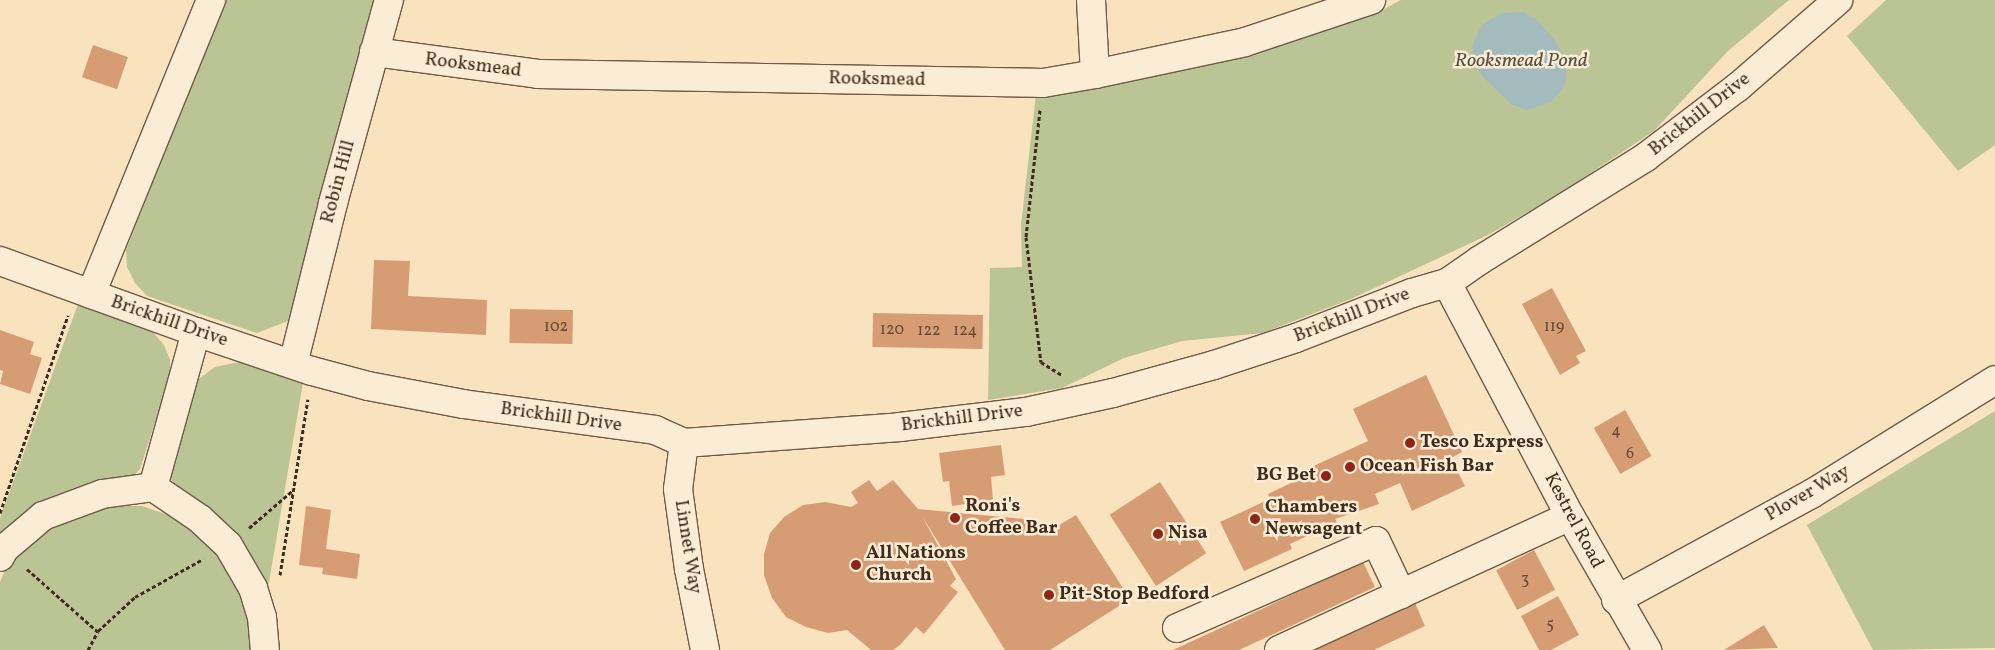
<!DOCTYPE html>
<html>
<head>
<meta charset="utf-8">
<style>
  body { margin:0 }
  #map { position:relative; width:1995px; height:650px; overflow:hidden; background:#f9e3bf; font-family:Vollkorn,serif }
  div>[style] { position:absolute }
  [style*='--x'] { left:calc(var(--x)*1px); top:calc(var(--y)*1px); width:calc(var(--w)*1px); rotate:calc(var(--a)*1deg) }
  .green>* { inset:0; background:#bbc494 }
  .water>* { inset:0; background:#a4bbbd }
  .building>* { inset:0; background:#d69d75; transform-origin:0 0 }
  .path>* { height:3px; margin-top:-1.5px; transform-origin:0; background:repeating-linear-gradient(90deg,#402c1d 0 4px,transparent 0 6.5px) }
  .roads { filter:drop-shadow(1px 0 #6e5a46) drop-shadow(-1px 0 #6e5a46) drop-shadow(0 1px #6e5a46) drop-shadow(0 -1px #6e5a46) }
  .minor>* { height:28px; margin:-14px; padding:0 14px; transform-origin:14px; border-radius:14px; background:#fbedd5 }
  .dots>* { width:14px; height:14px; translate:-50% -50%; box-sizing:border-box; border:2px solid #fbedd5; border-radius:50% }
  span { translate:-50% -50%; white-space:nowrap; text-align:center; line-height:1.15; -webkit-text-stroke:5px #fbedd5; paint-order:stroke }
  .number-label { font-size:16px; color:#664833 }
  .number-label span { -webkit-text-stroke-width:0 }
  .street-label { font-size:19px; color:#402c1d }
  .poi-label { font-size:19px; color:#402c1d; font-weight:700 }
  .left { translate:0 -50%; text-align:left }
  .right { translate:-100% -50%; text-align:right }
  .water-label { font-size:20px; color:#595045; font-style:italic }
</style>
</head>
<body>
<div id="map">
  <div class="green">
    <i style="clip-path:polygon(223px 0,376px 0,297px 302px,288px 321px,257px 333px,147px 296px,135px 283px,127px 267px,126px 250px)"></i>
    <i style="clip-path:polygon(1401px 0,1789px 0,1728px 51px,1654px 131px,1562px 192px,1488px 235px,1351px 299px,1263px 333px,1182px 341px,1124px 358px,1062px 388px,988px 400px,990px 268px,1022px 267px,1021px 225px,1036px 94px,1240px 57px,1386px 8px)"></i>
    <i style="clip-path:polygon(1886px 0,1995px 0,1995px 145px,1958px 171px,1847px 36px)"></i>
    <i style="clip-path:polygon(78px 304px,151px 330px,164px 345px,170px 360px,170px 376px,140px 469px,131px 479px,0 541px,0 518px)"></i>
    <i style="clip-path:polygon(239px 362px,303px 383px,268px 588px,245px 549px,180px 493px,169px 476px,196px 381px,215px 367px)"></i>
    <i style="clip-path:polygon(1995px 411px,1995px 648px,1873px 650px,1807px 525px)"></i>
    <i style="clip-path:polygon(101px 506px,142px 506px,180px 519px,207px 540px,244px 589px,255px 650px,0 650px,0 582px,7px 566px,29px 540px,59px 520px)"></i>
  </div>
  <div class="water">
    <i style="clip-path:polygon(1523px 12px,1537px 20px,1555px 40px,1567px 66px,1565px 86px,1551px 102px,1527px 110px,1511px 104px,1483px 77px,1474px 62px,1472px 45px,1482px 25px,1502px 13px)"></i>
  </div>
  <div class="building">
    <i style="left:93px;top:45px;width:37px;height:34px;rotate:19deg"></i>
    <i style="clip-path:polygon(374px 260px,410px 261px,408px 296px,487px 300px,486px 335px,371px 329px)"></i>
    <i style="clip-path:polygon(1552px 288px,1586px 351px,1576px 356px,1580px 363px,1560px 375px,1522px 304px)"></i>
    <i style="left:510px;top:309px;width:63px;height:34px;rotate:1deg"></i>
    <i style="left:873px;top:313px;width:110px;height:34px;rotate:1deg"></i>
    <i style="clip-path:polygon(0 330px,34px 342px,30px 354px,42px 358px,30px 394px,0 384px,3px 371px,0 370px)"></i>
    <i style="clip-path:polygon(1426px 375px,1462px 452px,1451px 458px,1465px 486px,1412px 511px,1400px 483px,1375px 494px,1379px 504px,1335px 519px,1337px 522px,1290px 544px,1292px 549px,1244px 571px,1220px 522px,1270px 499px,1268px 494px,1310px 474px,1307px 469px,1368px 441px,1353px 409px)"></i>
    <i style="left:1625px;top:410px;width:53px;height:36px;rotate:60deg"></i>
    <i style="clip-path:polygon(1001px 445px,1005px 475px,991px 477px,993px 500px,952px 506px,949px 481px,943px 482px,939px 453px)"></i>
    <i style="clip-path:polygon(869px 480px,877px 491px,893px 480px,918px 509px,1034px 520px,1044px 534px,1076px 515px,1130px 599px,1050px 650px,1005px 650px,922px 516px,956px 579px,950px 586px,958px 592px,924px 634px,916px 627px,900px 645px,893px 650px,871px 650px,847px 630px,828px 633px,806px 627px,786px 617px,772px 598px,764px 575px,764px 554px,770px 533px,784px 517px,803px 505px,825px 502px,851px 507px,858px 503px,851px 492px)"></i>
    <i style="left:1160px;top:482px;width:85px;height:60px;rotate:57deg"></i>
    <i style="clip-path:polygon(306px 506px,331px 510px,326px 549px,360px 554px,357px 579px,322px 574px,323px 568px,299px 565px)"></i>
    <i style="left:1534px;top:550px;width:45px;height:43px;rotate:62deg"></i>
    <i style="clip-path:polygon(1363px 562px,1375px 587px,1239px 650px,1173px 650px)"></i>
    <i style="clip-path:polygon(1558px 596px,1579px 635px,1551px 650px,1539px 650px,1521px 616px)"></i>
    <i style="clip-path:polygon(1415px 603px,1425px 626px,1374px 650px,1313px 650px)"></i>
    <i style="clip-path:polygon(1764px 625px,1778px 648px,1724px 650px)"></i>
  </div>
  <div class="path">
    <i style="--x:1040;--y:110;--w:128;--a:96.3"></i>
    <i style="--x:1026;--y:237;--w:126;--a:83.2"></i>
    <i style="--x:1041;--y:362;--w:25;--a:32"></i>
    <i style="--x:0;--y:513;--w:209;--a:-71"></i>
    <i style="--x:249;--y:528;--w:57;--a:-40.7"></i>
    <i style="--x:27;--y:569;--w:94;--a:41.5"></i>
    <i style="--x:280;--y:575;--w:178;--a:-81"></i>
    <i style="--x:88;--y:650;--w:21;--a:-62"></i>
    <i style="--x:98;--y:631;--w:50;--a:-42.6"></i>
    <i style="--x:135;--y:597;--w:78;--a:-29.2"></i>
  </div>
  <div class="roads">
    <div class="minor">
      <i style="--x:1091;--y:0;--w:74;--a:86.9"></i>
      <i style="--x:374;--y:52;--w:165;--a:7.6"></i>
      <i style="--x:538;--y:74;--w:505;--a:1.02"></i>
      <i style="--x:1043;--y:83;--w:53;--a:-9.8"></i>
      <i style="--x:1095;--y:74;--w:153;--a:-12"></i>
      <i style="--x:1245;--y:42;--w:133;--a:-18.4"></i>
      <i style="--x:0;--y:261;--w:208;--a:19.9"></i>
      <i style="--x:196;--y:332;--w:122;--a:18.6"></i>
      <i style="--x:312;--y:371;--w:58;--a:15"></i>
      <i style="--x:368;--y:386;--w:97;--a:10.7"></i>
      <i style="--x:463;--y:404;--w:194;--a:7.7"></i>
      <i style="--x:655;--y:430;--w:32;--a:24"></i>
      <i style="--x:684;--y:443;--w:217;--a:-4.2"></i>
      <i style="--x:900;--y:427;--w:127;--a:-6.8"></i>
      <i style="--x:1026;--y:412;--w:89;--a:-12.3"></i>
      <i style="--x:1113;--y:393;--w:105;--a:-15.5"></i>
      <i style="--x:1214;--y:365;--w:86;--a:-18.2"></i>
      <i style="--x:1296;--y:338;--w:124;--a:-21.2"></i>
      <i style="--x:1412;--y:293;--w:36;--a:-16"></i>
      <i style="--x:1447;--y:283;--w:40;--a:-34.9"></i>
      <i style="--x:1480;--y:260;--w:195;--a:-31.8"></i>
      <i style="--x:1646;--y:157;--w:116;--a:-37.3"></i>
      <i style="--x:1738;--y:87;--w:133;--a:-41"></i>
      <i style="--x:1447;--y:283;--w:263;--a:62.2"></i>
      <i style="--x:1570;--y:516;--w:155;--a:60.1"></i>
      <i style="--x:91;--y:294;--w:318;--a:-67.8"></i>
      <i style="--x:196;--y:332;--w:161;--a:105.5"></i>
      <i style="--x:153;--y:487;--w:57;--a:34.2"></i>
      <i style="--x:200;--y:519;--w:38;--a:43"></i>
      <i style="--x:228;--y:545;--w:50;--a:59.8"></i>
      <i style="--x:253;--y:588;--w:30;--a:73"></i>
      <i style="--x:262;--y:617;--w:33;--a:85"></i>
      <i style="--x:293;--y:364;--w:166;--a:-76"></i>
      <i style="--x:333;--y:203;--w:211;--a:-74.6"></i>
      <i style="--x:684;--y:443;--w:46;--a:97.4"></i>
      <i style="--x:678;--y:489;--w:81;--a:82.2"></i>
      <i style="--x:689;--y:569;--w:83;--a:78.8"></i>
      <i style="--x:0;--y:557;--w:9;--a:-63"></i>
      <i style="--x:4;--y:549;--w:51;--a:-40.2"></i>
      <i style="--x:43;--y:516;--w:63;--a:-20.4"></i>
      <i style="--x:102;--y:494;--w:51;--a:-7.8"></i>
      <i style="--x:1616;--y:600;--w:224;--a:-28.5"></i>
      <i style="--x:1813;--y:493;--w:214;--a:-31.8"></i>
      <i style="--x:1177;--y:628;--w:217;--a:-23.6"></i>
      <i style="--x:1376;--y:541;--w:59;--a:64.7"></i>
      <i style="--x:1279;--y:650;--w:320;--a:-24.7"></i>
    </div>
  </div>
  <div class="dots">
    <i style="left:1410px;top:443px;background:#8f2418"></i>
    <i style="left:1350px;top:467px;background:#8f2418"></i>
    <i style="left:1326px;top:476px;background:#8f2418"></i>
    <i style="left:955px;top:518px;background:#8f2418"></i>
    <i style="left:1255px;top:519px;background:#8f2418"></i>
    <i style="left:1158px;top:534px;background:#8f2418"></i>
    <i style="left:856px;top:565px;background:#8f2418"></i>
    <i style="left:1049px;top:595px;background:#8f2418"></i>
  </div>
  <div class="number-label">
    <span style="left:556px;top:327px">102</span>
    <span style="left:1554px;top:327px">119</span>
    <span style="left:892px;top:330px">120</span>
    <span style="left:929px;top:331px">122</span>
    <span style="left:965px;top:331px">124</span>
    <span style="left:1616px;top:431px">4</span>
    <span style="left:1630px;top:454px">6</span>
    <span style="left:1525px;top:580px">3</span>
    <span style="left:1550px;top:625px">5</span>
  </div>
  <div class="street-label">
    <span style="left:473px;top:66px;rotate:7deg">Rooksmead</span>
    <span style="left:877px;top:80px;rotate:1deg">Rooksmead</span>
    <span style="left:1700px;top:115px;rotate:-38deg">Brickhill Drive</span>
    <span style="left:339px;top:182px;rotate:-75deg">Robin Hill</span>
    <span style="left:1352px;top:316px;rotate:-21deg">Brickhill Drive</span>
    <span style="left:169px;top:322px;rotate:19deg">Brickhill Drive</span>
    <span style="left:561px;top:418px;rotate:8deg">Brickhill Drive</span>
    <span style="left:962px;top:419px;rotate:-7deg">Brickhill Drive</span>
    <span style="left:1808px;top:494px;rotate:-30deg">Plover Way</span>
    <span style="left:1573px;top:521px;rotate:62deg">Kestrel Road</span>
    <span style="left:687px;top:547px;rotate:81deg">Linnet Way</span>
  </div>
  <div class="poi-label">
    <span class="left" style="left:1420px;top:443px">Tesco Express</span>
    <span class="left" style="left:1360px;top:467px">Ocean Fish Bar</span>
    <span class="right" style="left:1316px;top:476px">BG Bet</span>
    <span class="left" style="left:965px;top:518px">Roni's<br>Coffee Bar</span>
    <span class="left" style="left:1265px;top:519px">Chambers<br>Newsagent</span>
    <span class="left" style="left:1168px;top:534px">Nisa</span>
    <span class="left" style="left:866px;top:565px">All Nations<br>Church</span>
    <span class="left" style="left:1059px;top:595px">Pit-Stop Bedford</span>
  </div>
  <div class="water-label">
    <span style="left:1521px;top:61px">Rooksmead Pond</span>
  </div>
</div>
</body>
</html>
